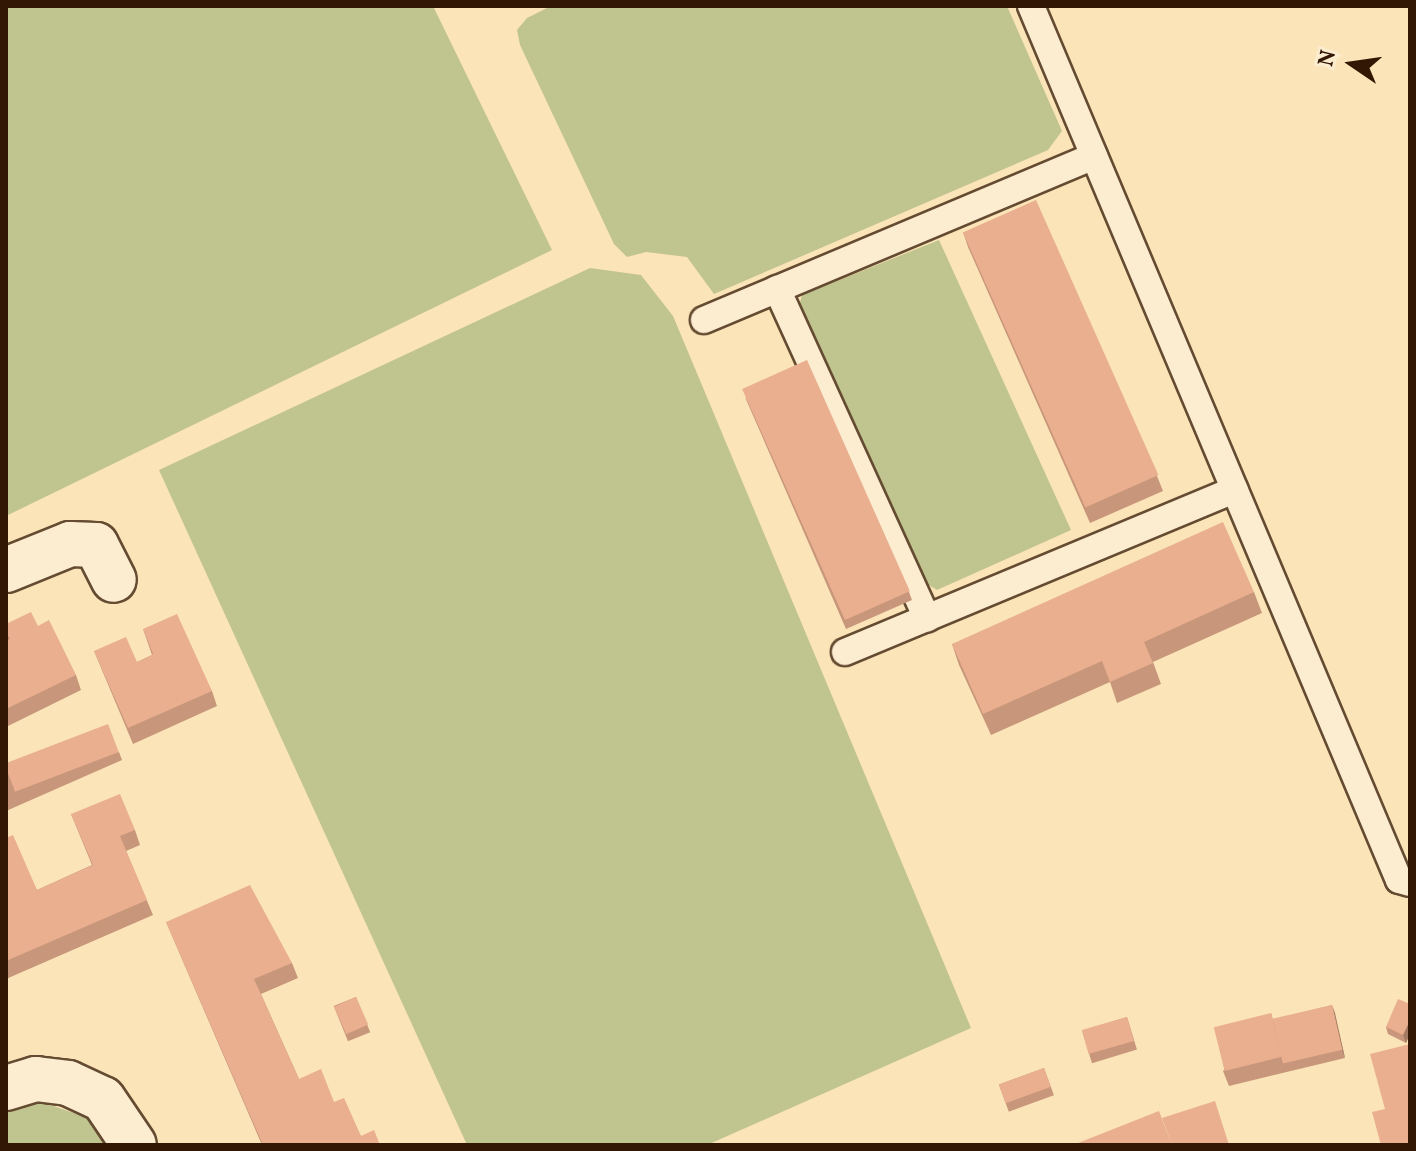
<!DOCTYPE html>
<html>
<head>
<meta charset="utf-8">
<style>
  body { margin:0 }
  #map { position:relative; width:1416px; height:1151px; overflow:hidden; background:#fbe4b8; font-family:Vollkorn,serif }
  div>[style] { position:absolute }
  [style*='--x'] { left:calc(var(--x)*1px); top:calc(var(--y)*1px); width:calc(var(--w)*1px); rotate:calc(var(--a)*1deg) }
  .green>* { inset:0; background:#c0c48e }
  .roads { filter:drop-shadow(2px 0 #644b31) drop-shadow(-2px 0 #644b31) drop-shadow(0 2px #644b31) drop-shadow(0 -2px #644b31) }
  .lane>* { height:26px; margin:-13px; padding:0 13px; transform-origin:13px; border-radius:13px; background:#fcedd1 }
  .street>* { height:44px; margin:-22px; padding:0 22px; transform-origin:22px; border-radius:22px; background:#fcedd1 }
  .wall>* { inset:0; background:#c8967b; transform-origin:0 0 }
  .shaded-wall>* { inset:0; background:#a37a64 }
  .building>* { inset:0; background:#e9af8f; transform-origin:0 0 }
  span { translate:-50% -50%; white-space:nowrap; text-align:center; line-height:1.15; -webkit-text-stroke:7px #fcedd1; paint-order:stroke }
  .frame { position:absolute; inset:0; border:8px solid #321804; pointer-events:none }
  .north { position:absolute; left:1312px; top:24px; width:80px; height:80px; -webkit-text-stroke:6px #fcedd1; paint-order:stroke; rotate:283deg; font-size:22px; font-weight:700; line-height:32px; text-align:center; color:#321804 }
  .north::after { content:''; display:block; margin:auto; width:28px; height:36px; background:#321804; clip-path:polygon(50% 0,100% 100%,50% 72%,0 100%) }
</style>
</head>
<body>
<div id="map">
  <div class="green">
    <i style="clip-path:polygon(6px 6px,433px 6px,552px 250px,6px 516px)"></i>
    <i style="clip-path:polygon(551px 6px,1007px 6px,1062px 131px,1048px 150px,714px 294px,687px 257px,646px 252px,627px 257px,614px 244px,520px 45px,517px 30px,527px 18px)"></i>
    <i style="clip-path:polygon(939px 240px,1071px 530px,937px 590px,922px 581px,798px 310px,802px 295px)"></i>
    <i style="clip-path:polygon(590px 268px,641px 275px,673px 316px,971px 1028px,707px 1145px,467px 1145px,159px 470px)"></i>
    <i style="clip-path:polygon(39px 1101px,88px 1118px,108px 1145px,6px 1145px,6px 1111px)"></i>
  </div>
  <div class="roads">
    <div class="lane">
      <i style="--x:1031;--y:6;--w:948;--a:67.17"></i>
      <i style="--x:1399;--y:880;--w:11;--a:15"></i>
      <i style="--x:777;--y:289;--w:362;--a:65.5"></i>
      <i style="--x:704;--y:320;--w:423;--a:-22.8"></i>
      <i style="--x:845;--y:652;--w:422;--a:-22.6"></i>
    </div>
    <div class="street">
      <i style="--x:6;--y:570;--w:69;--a:-22.1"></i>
      <i style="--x:70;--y:544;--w:26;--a:2"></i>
      <i style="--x:96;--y:545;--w:39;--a:63"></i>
      <i style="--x:6;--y:1088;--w:31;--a:-17"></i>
      <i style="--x:36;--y:1079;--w:32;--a:7"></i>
      <i style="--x:68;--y:1083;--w:38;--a:25"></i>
      <i style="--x:103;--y:1099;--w:55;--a:56"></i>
    </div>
  </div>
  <div class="wall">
    <i style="clip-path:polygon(963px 232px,1157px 476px,1163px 491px,1090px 523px,968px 247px)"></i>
    <i style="clip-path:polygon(745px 397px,909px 592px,912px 600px,846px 629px)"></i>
    <i style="clip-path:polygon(1254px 592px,1262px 613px,1153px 662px,1161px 684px,1117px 703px,1110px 682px,991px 735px,959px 665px,952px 644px)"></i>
    <i style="clip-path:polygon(6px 624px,38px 626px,76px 675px,81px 690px,6px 727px,6px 641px,8px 640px,6px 634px)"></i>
    <i style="clip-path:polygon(143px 629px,212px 691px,217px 706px,133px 744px,94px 651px,137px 662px,152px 655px)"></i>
    <i style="clip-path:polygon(119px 752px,122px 760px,6px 811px,6px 769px)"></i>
    <i style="clip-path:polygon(71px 814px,135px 830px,140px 845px,126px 851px,153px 915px,6px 979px,6px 838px,37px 890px,92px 865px)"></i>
    <i style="clip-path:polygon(166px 922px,292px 963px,298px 978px,261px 994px,299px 1079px,334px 1102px,361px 1136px,380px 1145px,262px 1145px)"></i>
    <i style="left:356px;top:997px;width:38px;height:24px;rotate:68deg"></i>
    <i style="clip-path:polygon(1410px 1004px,1410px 1034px,1406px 1043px,1388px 1034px,1386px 1027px)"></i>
    <i style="clip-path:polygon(1332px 1005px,1345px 1058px,1229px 1086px,1223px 1071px,1271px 1013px,1273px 1020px)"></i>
    <i style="left:1127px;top:1017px;width:34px;height:47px;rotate:73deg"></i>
    <i style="left:1044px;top:1068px;width:29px;height:48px;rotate:70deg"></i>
  </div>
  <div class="shaded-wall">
    <i style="clip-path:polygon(1332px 1005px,1335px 1013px,1345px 1058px,1342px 1050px)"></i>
    <i style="clip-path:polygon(1410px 1020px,1410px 1034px,1406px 1043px,1403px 1035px)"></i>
  </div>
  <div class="building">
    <i style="left:1036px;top:200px;width:301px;height:80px;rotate:66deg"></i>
    <i style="left:807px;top:360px;width:253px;height:71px;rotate:66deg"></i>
    <i style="clip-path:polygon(1223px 522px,1254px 592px,1144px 642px,1153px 663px,1110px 682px,1102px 661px,983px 714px,952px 644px)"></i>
    <i style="clip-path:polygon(31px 612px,38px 626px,49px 620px,76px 675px,6px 709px,6px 641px,10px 639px,6px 632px,6px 624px)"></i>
    <i style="clip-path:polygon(177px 614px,212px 691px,128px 728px,94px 651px,126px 637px,137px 662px,146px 658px,153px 654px,143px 629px)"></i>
    <i style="left:108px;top:724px;width:30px;height:111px;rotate:69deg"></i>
    <i style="clip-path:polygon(120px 794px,135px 830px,120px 836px,147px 900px,6px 961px,6px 838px,13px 835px,37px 890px,93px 865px,71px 814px)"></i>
    <i style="clip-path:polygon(250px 885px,292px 963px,254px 979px,299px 1079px,321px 1069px,334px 1102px,344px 1098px,361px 1136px,374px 1130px,380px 1145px,263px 1145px,166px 922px)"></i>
    <i style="left:356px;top:997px;width:30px;height:24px;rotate:66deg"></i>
    <i style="clip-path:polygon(1398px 999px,1410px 1004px,1410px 1020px,1403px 1035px,1386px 1027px)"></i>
    <i style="left:1332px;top:1005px;width:46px;height:61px;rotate:77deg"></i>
    <i style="left:1271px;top:1013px;width:45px;height:59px;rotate:76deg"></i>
    <i style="left:1127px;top:1017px;width:25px;height:47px;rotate:74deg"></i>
    <i style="clip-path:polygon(1410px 1044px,1410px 1145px,1381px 1145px,1372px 1112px,1385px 1109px,1370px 1054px)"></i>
    <i style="left:1044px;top:1068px;width:20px;height:48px;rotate:70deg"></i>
    <i style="clip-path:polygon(1215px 1101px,1229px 1145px,1172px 1145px,1162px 1118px)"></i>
    <i style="clip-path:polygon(1159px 1111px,1172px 1145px,1073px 1145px)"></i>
  </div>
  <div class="frame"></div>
  <div class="north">N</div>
</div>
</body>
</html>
